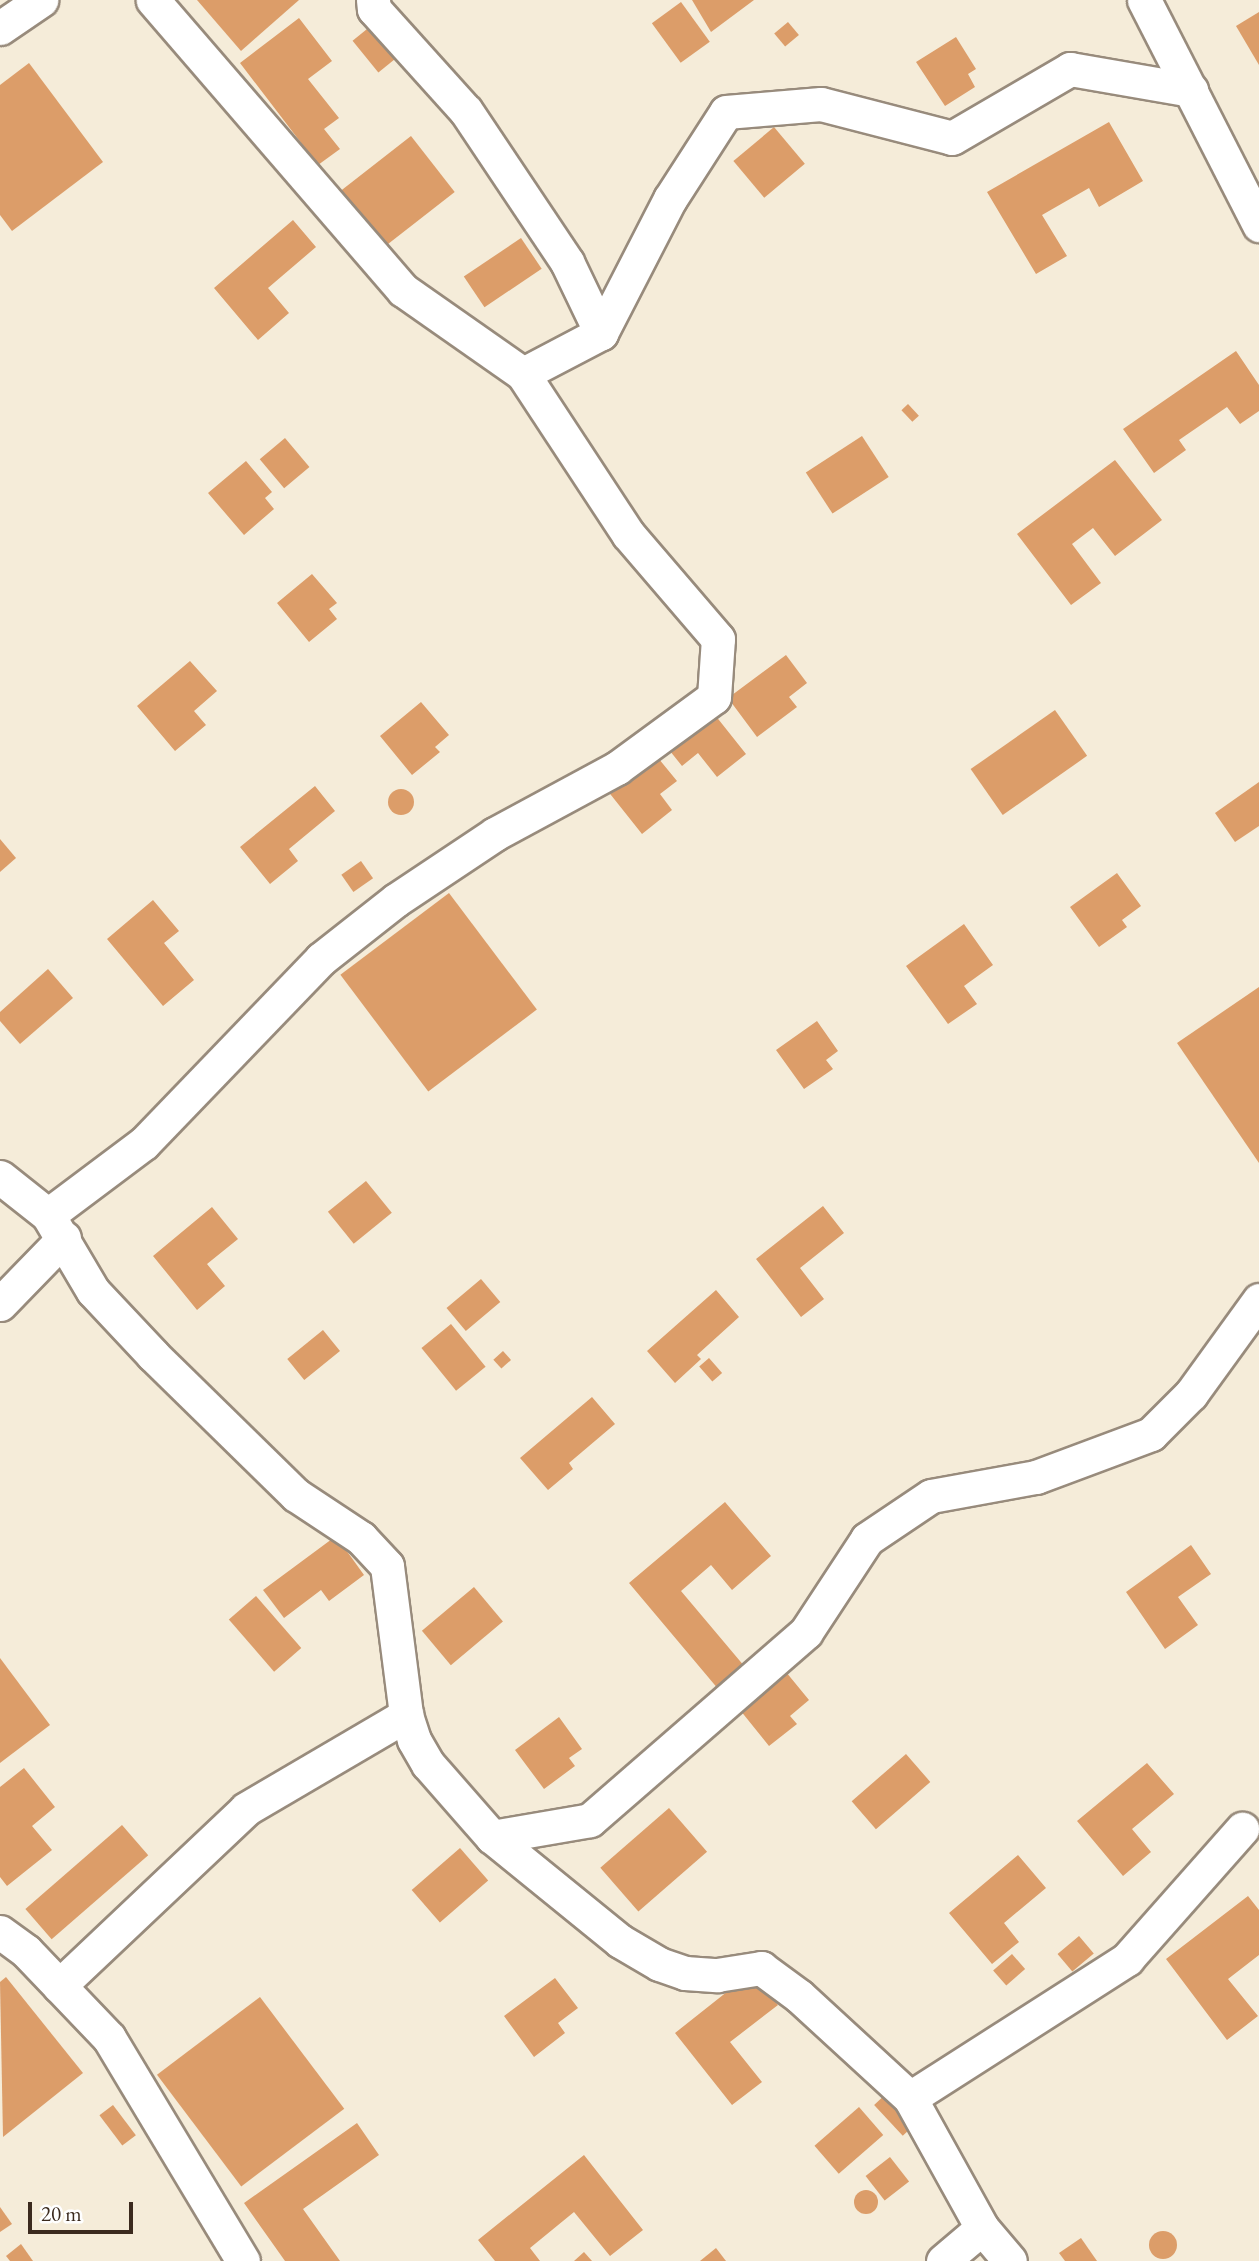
<!DOCTYPE html>
<html>
<head>
<meta charset="utf-8">
<style>
  body { margin:0 }
  #map { position:relative; width:1259px; height:2261px; overflow:hidden; background:#f5ecd9; font-family:"EB Garamond",serif }
  div>[style] { position:absolute }
  [style*='--x'] { left:calc(var(--x)*1px); top:calc(var(--y)*1px); width:calc(var(--w)*1px); rotate:calc(var(--a)*1deg) }
  .building>* { inset:0; background:#dc9d69; transform-origin:0 0 }
  .round { border-radius:50% }
  .roads { filter:drop-shadow(2px 0 #988b7c) drop-shadow(-2px 0 #988b7c) drop-shadow(0 2px #988b7c) drop-shadow(0 -2px #988b7c) }
  .minor>* { height:33px; margin:-16.5px; padding:0 16.5px; transform-origin:16.5px; border-radius:16.5px; background:#fff }
  span { translate:-50% -50%; white-space:nowrap; text-align:center; line-height:1.15; -webkit-text-stroke:5px #fff; paint-order:stroke }
  .scale { position:absolute; left:28px; top:2202px; width:105px; height:32px; box-sizing:border-box; border:4px solid #3b2a1e; border-top:0; padding-left:9px; font-size:21px; line-height:24px; white-space:nowrap; color:#3b2a1e; -webkit-text-stroke:5px #fff; paint-order:stroke }
</style>
</head>
<body>
<div id="map">
  <div class="building">
    <i style="clip-path:polygon(197px 0,299px 0,241px 51px)"></i>
    <i style="clip-path:polygon(692px 0,754px 0,711px 32px)"></i>
    <i style="left:681px;top:2px;width:49px;height:36px;rotate:54deg"></i>
    <i style="clip-path:polygon(1259px 12px,1259px 65px,1236px 26px)"></i>
    <i style="clip-path:polygon(299px 18px,332px 61px,308px 79px,339px 118px,324px 129px,340px 149px,318px 165px,240px 63px)"></i>
    <i style="left:788px;top:22px;width:17px;height:18px;rotate:50deg"></i>
    <i style="left:372px;top:25px;width:41px;height:25px;rotate:51deg"></i>
    <i style="clip-path:polygon(956px 37px,976px 69px,968px 74px,975px 87px,945px 106px,916px 62px)"></i>
    <i style="clip-path:polygon(29px 63px,103px 162px,12px 231px,0 215px,0 85px)"></i>
    <i style="clip-path:polygon(1109px 122px,1143px 181px,1099px 207px,1089px 188px,1042px 215px,1067px 256px,1036px 274px,987px 192px)"></i>
    <i style="left:774px;top:127px;width:48px;height:53px;rotate:50deg"></i>
    <i style="left:411px;top:136px;width:71px;height:98px;rotate:52deg"></i>
    <i style="clip-path:polygon(293px 220px,316px 247px,268px 288px,289px 313px,258px 340px,214px 288px)"></i>
    <i style="left:521px;top:238px;width:37px;height:69px;rotate:56deg"></i>
    <i style="clip-path:polygon(1236px 351px,1259px 385px,1259px 411px,1240px 424px,1227px 407px,1179px 440px,1186px 450px,1154px 473px,1123px 429px)"></i>
    <i style="left:908px;top:404px;width:16px;height:9px;rotate:47deg"></i>
    <i style="left:862px;top:436px;width:49px;height:67px;rotate:57deg"></i>
    <i style="left:285px;top:438px;width:38px;height:33px;rotate:50deg"></i>
    <i style="clip-path:polygon(1115px 460px,1162px 520px,1115px 556px,1093px 528px,1072px 544px,1101px 583px,1071px 605px,1017px 534px)"></i>
    <i style="clip-path:polygon(246px 461px,272px 492px,265px 498px,274px 509px,244px 535px,208px 493px)"></i>
    <i style="clip-path:polygon(312px 574px,337px 603px,329px 609px,337px 619px,309px 642px,277px 603px)"></i>
    <i style="clip-path:polygon(786px 655px,807px 683px,789px 697px,797px 707px,757px 737px,728px 698px)"></i>
    <i style="clip-path:polygon(190px 661px,217px 691px,194px 711px,206px 725px,175px 751px,137px 706px)"></i>
    <i style="clip-path:polygon(421px 702px,449px 735px,435px 747px,440px 752px,412px 775px,380px 736px)"></i>
    <i style="clip-path:polygon(711px 710px,746px 754px,717px 777px,698px 753px,682px 766px,666px 746px)"></i>
    <i style="left:1055px;top:710px;width:56px;height:103px;rotate:55deg"></i>
    <i style="clip-path:polygon(654px 753px,677px 781px,660px 794px,672px 810px,642px 834px,607px 790px)"></i>
    <i style="clip-path:polygon(1259px 782px,1259px 826px,1235px 842px,1215px 813px)"></i>
    <i style="clip-path:polygon(315px 786px,335px 811px,289px 849px,298px 861px,270px 884px,240px 847px)"></i>
    <i class="round" style="left:388px;top:789px;width:26px;height:26px"></i>
    <i style="clip-path:polygon(0 839px,16px 858px,0 872px)"></i>
    <i style="left:361px;top:861px;width:21px;height:24px;rotate:55deg"></i>
    <i style="clip-path:polygon(1117px 873px,1141px 906px,1122px 920px,1127px 927px,1099px 947px,1070px 907px)"></i>
    <i style="left:449px;top:893px;width:146px;height:136px;rotate:53deg"></i>
    <i style="clip-path:polygon(153px 900px,179px 931px,164px 943px,194px 980px,163px 1006px,107px 939px)"></i>
    <i style="clip-path:polygon(964px 924px,993px 965px,964px 986px,977px 1004px,948px 1024px,906px 966px)"></i>
    <i style="clip-path:polygon(48px 969px,73px 998px,20px 1044px,0 1021px,0 1012px)"></i>
    <i style="clip-path:polygon(1259px 987px,1259px 1163px,1177px 1043px)"></i>
    <i style="clip-path:polygon(817px 1021px,838px 1051px,826px 1060px,833px 1069px,804px 1089px,776px 1050px)"></i>
    <i style="left:366px;top:1181px;width:41px;height:49px;rotate:51deg"></i>
    <i style="clip-path:polygon(823px 1206px,844px 1233px,800px 1268px,824px 1299px,801px 1317px,756px 1259px)"></i>
    <i style="clip-path:polygon(212px 1207px,238px 1239px,207px 1264px,225px 1286px,197px 1310px,153px 1256px)"></i>
    <i style="left:481px;top:1279px;width:30px;height:45px;rotate:50deg"></i>
    <i style="clip-path:polygon(716px 1290px,739px 1317px,697px 1355px,701px 1359px,675px 1383px,647px 1351px)"></i>
    <i style="left:451px;top:1324px;width:55px;height:38px;rotate:51deg"></i>
    <i style="left:323px;top:1330px;width:27px;height:46px;rotate:51deg"></i>
    <i style="left:503px;top:1351px;width:12px;height:13px;rotate:48deg"></i>
    <i style="left:709px;top:1358px;width:20px;height:13px;rotate:49deg"></i>
    <i style="clip-path:polygon(592px 1397px,615px 1424px,569px 1463px,573px 1469px,548px 1490px,520px 1458px)"></i>
    <i style="clip-path:polygon(725px 1502px,771px 1556px,732px 1590px,711px 1565px,681px 1591px,745px 1667px,719px 1690px,629px 1583px)"></i>
    <i style="clip-path:polygon(336px 1536px,364px 1575px,329px 1601px,321px 1590px,284px 1618px,263px 1590px)"></i>
    <i style="clip-path:polygon(1191px 1545px,1211px 1574px,1178px 1597px,1198px 1625px,1165px 1649px,1126px 1592px)"></i>
    <i style="left:474px;top:1587px;width:45px;height:68px;rotate:50deg"></i>
    <i style="left:256px;top:1596px;width:69px;height:36px;rotate:49deg"></i>
    <i style="clip-path:polygon(0 1658px,50px 1725px,0 1763px)"></i>
    <i style="clip-path:polygon(786px 1672px,809px 1700px,790px 1716px,797px 1724px,769px 1746px,740px 1710px)"></i>
    <i style="clip-path:polygon(559px 1717px,582px 1749px,569px 1758px,575px 1766px,544px 1789px,515px 1750px)"></i>
    <i style="left:906px;top:1754px;width:37px;height:72px;rotate:49deg"></i>
    <i style="clip-path:polygon(1147px 1763px,1174px 1794px,1132px 1829px,1151px 1852px,1123px 1876px,1077px 1821px)"></i>
    <i style="clip-path:polygon(24px 1768px,55px 1807px,32px 1826px,52px 1850px,7px 1886px,0 1877px,0 1787px)"></i>
    <i style="left:669px;top:1808px;width:58px;height:91px;rotate:49deg"></i>
    <i style="left:122px;top:1825px;width:40px;height:128px;rotate:49deg"></i>
    <i style="left:460px;top:1848px;width:43px;height:64px;rotate:49deg"></i>
    <i style="clip-path:polygon(1018px 1855px,1046px 1888px,1004px 1923px,1019px 1942px,992px 1964px,949px 1913px)"></i>
    <i style="clip-path:polygon(1248px 1896px,1259px 1910px,1259px 1955px,1228px 1979px,1258px 2016px,1227px 2040px,1166px 1959px)"></i>
    <i style="left:1079px;top:1936px;width:23px;height:28px;rotate:50deg"></i>
    <i style="left:1012px;top:1954px;width:20px;height:25px;rotate:49deg"></i>
    <i style="clip-path:polygon(752px 1972px,778px 2005px,730px 2042px,762px 2082px,732px 2105px,675px 2033px)"></i>
    <i style="clip-path:polygon(6px 1977px,83px 2073px,3px 2137px,0 1982px)"></i>
    <i style="clip-path:polygon(555px 1978px,578px 2008px,558px 2023px,565px 2033px,534px 2057px,504px 2016px)"></i>
    <i style="left:260px;top:1997px;width:140px;height:129px;rotate:53deg"></i>
    <i style="left:888px;top:2092px;width:42px;height:19px;rotate:47deg"></i>
    <i style="left:113px;top:2105px;width:38px;height:17px;rotate:53deg"></i>
    <i style="left:859px;top:2107px;width:37px;height:59px;rotate:49deg"></i>
    <i style="clip-path:polygon(357px 2123px,379px 2155px,303px 2209px,340px 2261px,285px 2261px,244px 2203px)"></i>
    <i style="clip-path:polygon(584px 2155px,643px 2230px,610px 2256px,574px 2212px,530px 2248px,540px 2261px,495px 2261px,478px 2240px)"></i>
    <i style="left:890px;top:2157px;width:31px;height:31px;rotate:52deg"></i>
    <i class="round" style="left:854px;top:2190px;width:24px;height:24px"></i>
    <i style="clip-path:polygon(0 2207px,12px 2224px,0 2232px)"></i>
    <i class="round" style="left:1149px;top:2231px;width:28px;height:28px"></i>
    <i style="clip-path:polygon(1081px 2238px,1097px 2261px,1065px 2261px,1059px 2253px)"></i>
    <i style="clip-path:polygon(21px 2244px,33px 2261px,10px 2261px,6px 2256px)"></i>
    <i style="clip-path:polygon(716px 2248px,726px 2261px,700px 2261px)"></i>
    <i style="clip-path:polygon(584px 2252px,592px 2261px,574px 2261px)"></i>
  </div>
  <div class="roads">
    <div class="minor">
      <i style="--x:373;--y:0;--w:9;--a:84"></i>
      <i style="--x:374;--y:9;--w:137;--a:48"></i>
      <i style="--x:466;--y:111;--w:182;--a:56.2"></i>
      <i style="--x:567;--y:262;--w:79;--a:64.4"></i>
      <i style="--x:1144;--y:0;--w:253;--a:62.9"></i>
      <i style="--x:0;--y:28;--w:50;--a:-34.3"></i>
      <i style="--x:523;--y:374;--w:88;--a:-27.7"></i>
      <i style="--x:601;--y:333;--w:151;--a:-62.8"></i>
      <i style="--x:670;--y:199;--w:103;--a:-57.2"></i>
      <i style="--x:726;--y:112;--w:95;--a:-4.8"></i>
      <i style="--x:821;--y:104;--w:135;--a:14.5"></i>
      <i style="--x:952;--y:138;--w:137;--a:-30.3"></i>
      <i style="--x:1070;--y:69;--w:123;--a:9.8"></i>
      <i style="--x:0;--y:1177;--w:61;--a:38.4"></i>
      <i style="--x:48;--y:1215;--w:88;--a:59.4"></i>
      <i style="--x:93;--y:1291;--w:88;--a:46.8"></i>
      <i style="--x:153;--y:1355;--w:200;--a:44.4"></i>
      <i style="--x:296;--y:1495;--w:78;--a:33.5"></i>
      <i style="--x:361;--y:1538;--w:38;--a:47"></i>
      <i style="--x:387;--y:1566;--w:150;--a:82.7"></i>
      <i style="--x:406;--y:1715;--w:26;--a:72"></i>
      <i style="--x:414;--y:1740;--w:28;--a:60"></i>
      <i style="--x:428;--y:1764;--w:97;--a:48.8"></i>
      <i style="--x:492;--y:1837;--w:165;--a:39.1"></i>
      <i style="--x:620;--y:1941;--w:45;--a:30.5"></i>
      <i style="--x:659;--y:1964;--w:28;--a:19"></i>
      <i style="--x:685;--y:1973;--w:32;--a:4"></i>
      <i style="--x:717;--y:1975;--w:45;--a:-9"></i>
      <i style="--x:761;--y:1968;--w:47;--a:36.4"></i>
      <i style="--x:799;--y:1996;--w:151;--a:42.6"></i>
      <i style="--x:910;--y:2098;--w:149;--a:61"></i>
      <i style="--x:982;--y:2228;--w:43;--a:49.7"></i>
      <i style="--x:48;--y:1215;--w:120;--a:-36.9"></i>
      <i style="--x:144;--y:1143;--w:255;--a:-46.1"></i>
      <i style="--x:321;--y:959;--w:95;--a:-38.2"></i>
      <i style="--x:396;--y:900;--w:119;--a:-33.7"></i>
      <i style="--x:495;--y:834;--w:139;--a:-28.4"></i>
      <i style="--x:617;--y:768;--w:120;--a:-36.2"></i>
      <i style="--x:714;--y:697;--w:58;--a:-86.1"></i>
      <i style="--x:718;--y:639;--w:138;--a:-130.6"></i>
      <i style="--x:628;--y:534;--w:191;--a:-123.3"></i>
      <i style="--x:523;--y:374;--w:146;--a:-145"></i>
      <i style="--x:403;--y:290;--w:383;--a:-130.8"></i>
      <i style="--x:0;--y:1304;--w:92;--a:-45.9"></i>
      <i style="--x:492;--y:1837;--w:99;--a:-9.8"></i>
      <i style="--x:590;--y:1820;--w:286;--a:-41"></i>
      <i style="--x:806;--y:1632;--w:111;--a:-56.7"></i>
      <i style="--x:867;--y:1539;--w:77;--a:-33.9"></i>
      <i style="--x:931;--y:1496;--w:107;--a:-10.3"></i>
      <i style="--x:1036;--y:1477;--w:123;--a:-20.5"></i>
      <i style="--x:1151;--y:1434;--w:57;--a:-45"></i>
      <i style="--x:1191;--y:1394;--w:116;--a:-54.1"></i>
      <i style="--x:0;--y:1932;--w:32;--a:36"></i>
      <i style="--x:26;--y:1951;--w:120;--a:46.3"></i>
      <i style="--x:109;--y:2038;--w:260;--a:59"></i>
      <i style="--x:59;--y:1986;--w:257;--a:-43.4"></i>
      <i style="--x:246;--y:1809;--w:186;--a:-30.4"></i>
      <i style="--x:910;--y:2098;--w:258;--a:-32.6"></i>
      <i style="--x:1127;--y:1959;--w:174;--a:-48.5"></i>
      <i style="--x:943;--y:2261;--w:51;--a:-40.2"></i>
    </div>
  </div>
  <div class="scale">20 m</div>
</div>
</body>
</html>
